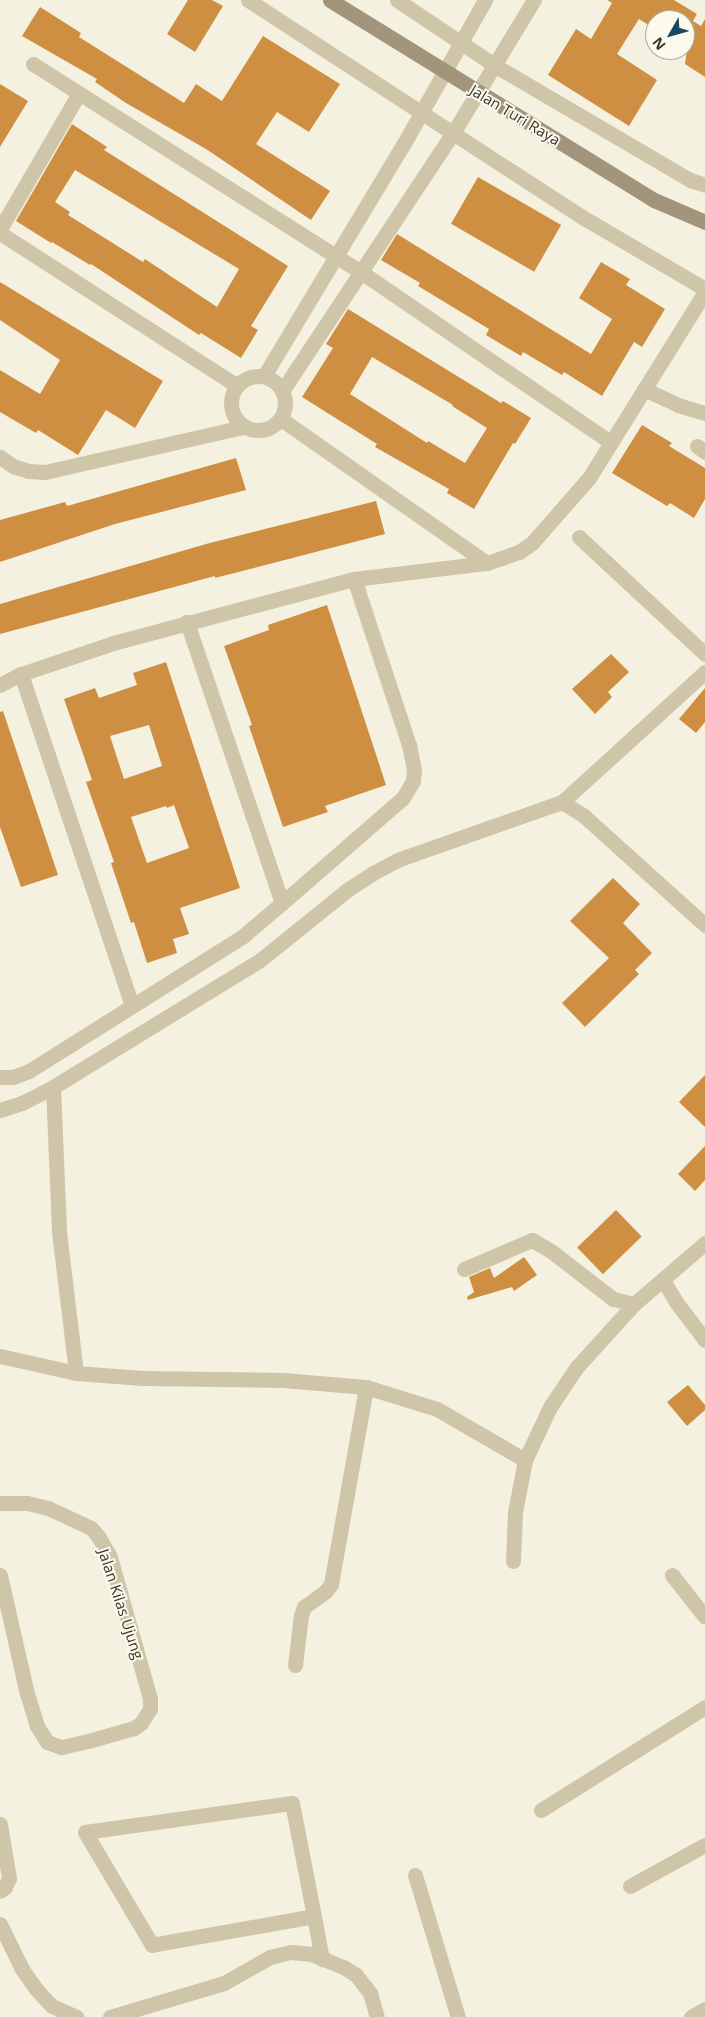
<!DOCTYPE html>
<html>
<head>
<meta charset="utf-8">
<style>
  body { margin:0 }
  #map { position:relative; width:705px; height:2017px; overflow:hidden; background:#f5f1e0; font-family:"Open Sans",sans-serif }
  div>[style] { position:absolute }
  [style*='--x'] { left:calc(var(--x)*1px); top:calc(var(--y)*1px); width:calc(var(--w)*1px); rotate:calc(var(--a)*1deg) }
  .building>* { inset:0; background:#cf8f43; transform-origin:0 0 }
  .street>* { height:15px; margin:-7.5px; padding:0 7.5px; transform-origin:7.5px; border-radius:7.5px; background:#cfc6aa }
  .street>.ring { margin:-7.5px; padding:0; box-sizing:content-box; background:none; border:15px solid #cfc6aa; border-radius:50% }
  .secondary>* { height:15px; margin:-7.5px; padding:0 7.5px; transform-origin:7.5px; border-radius:7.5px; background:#a3957b }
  span { translate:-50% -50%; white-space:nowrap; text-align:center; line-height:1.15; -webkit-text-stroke:4px #fcf9ed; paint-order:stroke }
  .street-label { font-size:15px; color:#3c352a }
  .north { position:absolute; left:645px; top:10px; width:50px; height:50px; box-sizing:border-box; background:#fcf9ed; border:1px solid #afab9f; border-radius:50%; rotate:232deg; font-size:14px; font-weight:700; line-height:20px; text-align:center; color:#3c352a }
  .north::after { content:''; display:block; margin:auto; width:18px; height:22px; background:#1b4861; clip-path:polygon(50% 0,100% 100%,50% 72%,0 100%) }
</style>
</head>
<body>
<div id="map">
  <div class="building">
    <i style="clip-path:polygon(188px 0,212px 0,223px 6px,195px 52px,167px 34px)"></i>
    <i style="clip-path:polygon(607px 0,674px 0,697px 14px,693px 21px,701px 26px,705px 19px,705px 77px,685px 64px,687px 49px,685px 47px,685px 20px,655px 20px,655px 29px,639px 19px,617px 54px,657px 80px,629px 126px,548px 75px,576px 29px,591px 39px,612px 3px)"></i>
    <i style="clip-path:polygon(40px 7px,81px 33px,79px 37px,184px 103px,196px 84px,222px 101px,263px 36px,340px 84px,309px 132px,277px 112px,256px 144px,330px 191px,311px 220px,206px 149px,126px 103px,95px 82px,97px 79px,22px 36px)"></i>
    <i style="clip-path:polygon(0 84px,28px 101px,0 147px)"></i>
    <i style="clip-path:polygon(evenodd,72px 124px,107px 147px,104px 150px,288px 266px,251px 326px,258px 330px,241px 358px,201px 333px,199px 335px,91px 264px,90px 265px,52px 242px,51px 243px,16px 221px,72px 124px,75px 170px,239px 269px,217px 307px,145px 259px,143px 262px,68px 215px,70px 212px,55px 202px,75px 170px)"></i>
    <i style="left:478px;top:177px;width:96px;height:54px;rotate:30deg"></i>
    <i style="clip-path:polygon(397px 234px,591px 354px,612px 319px,579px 298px,601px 262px,630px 279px,626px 285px,665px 309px,642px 347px,634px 342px,602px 396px,564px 372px,562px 375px,523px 352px,521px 356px,486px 335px,489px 329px,418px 286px,420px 283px,381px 260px)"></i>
    <i style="clip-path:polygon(0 282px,163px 381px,135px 428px,106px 410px,78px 455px,38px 430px,36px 433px,0 412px,0 370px,40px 394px,60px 360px,0 320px)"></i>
    <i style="clip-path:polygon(evenodd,348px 309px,501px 403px,503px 401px,531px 418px,515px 444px,513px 443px,474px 509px,447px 493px,449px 489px,375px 447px,377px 444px,302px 397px,333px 348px,326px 344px,348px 309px,372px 357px,453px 405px,452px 406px,487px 428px,465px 463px,428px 441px,427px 443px,350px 394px,372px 357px)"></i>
    <i style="clip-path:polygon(642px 425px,672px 443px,669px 446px,705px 468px,705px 499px,694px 518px,670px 503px,667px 506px,612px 473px)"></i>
    <i style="clip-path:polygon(236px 458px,246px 490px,115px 524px,0 562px,0 520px,65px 502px,67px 506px)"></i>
    <i style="clip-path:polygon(376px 501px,385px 534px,215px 578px,215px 576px,0 634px,0 604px,206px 544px)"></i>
    <i style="clip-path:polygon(327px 605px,386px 785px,325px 806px,328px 812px,283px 827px,249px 726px,252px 725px,224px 646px,269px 630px,268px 625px)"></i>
    <i style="clip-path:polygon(611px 654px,629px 672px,608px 692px,612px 697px,595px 714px,572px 689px)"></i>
    <i style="clip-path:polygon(evenodd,166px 662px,240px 888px,180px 908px,189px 934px,173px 939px,177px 953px,147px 963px,134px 922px,131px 923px,111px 863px,114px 862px,86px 782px,92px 780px,64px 699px,95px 688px,99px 698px,137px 685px,133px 673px,166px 662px,149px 725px,162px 766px,124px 779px,110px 736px,149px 725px,166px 662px,174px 805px,189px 848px,147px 863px,131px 817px,166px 806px,167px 808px,174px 805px)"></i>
    <i style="clip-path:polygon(705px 688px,705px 722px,696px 733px,679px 719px)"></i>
    <i style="clip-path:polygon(3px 711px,58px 875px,21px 887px,0 827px,0 712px)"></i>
    <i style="clip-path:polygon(613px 878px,640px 904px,623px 923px,652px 953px,635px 970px,639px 974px,585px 1027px,562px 1003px,609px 958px,570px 921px)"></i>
    <i style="clip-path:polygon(705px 1075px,705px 1127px,679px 1102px)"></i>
    <i style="clip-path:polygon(705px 1146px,705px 1180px,695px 1191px,678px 1174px)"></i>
    <i style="left:616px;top:1210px;width:37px;height:54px;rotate:46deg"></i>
    <i style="clip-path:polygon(524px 1257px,537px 1275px,514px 1291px,512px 1287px,468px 1300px,467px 1297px,474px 1292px,469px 1277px,490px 1268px,494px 1278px)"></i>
    <i style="clip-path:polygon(688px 1385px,705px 1405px,705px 1410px,687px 1426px,667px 1402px)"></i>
  </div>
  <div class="street">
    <i style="--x:248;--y:0;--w:401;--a:33"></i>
    <i style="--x:584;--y:218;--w:140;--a:30.4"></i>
    <i style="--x:397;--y:0;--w:117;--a:33.8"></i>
    <i style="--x:494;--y:65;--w:227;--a:30.4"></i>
    <i style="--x:690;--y:180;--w:16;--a:18"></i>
    <i style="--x:33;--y:64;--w:388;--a:32.4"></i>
    <i style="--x:361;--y:272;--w:301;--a:34.3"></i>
    <i style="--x:0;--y:229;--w:155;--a:-59.8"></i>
    <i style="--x:0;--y:233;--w:282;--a:32.8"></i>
    <i class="ring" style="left:231px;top:376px;width:39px;height:39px"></i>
    <i style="--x:264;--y:376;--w:270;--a:-59"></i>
    <i style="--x:403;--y:145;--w:167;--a:-60.5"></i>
    <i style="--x:644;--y:389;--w:38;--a:25"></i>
    <i style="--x:678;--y:405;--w:28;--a:17"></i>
    <i style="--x:282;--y:391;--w:310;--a:-56.5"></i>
    <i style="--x:453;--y:133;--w:156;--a:-58.7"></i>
    <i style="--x:281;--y:419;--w:251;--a:35"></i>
    <i style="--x:697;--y:446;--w:10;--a:37"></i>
    <i style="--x:0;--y:457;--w:16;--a:35"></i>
    <i style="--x:13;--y:466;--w:16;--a:18"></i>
    <i style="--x:28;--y:471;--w:17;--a:3"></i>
    <i style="--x:45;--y:472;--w:203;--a:-12.8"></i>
    <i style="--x:579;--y:537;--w:172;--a:42.9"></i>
    <i style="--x:21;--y:674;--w:350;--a:71.5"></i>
    <i style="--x:0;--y:685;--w:24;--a:-28"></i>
    <i style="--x:21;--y:674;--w:97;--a:-18.6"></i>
    <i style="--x:113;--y:643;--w:249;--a:-14.9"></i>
    <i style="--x:354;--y:579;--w:134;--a:-6.9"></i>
    <i style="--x:487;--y:563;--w:34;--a:-19"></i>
    <i style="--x:519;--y:552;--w:16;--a:-35"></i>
    <i style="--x:532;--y:543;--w:86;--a:-48.8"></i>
    <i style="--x:589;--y:478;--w:219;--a:-58.1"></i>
    <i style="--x:562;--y:802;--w:193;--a:-42.3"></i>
    <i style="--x:282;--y:903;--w:160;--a:-41"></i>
    <i style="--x:403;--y:798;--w:20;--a:-60"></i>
    <i style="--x:413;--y:781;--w:11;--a:-85"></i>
    <i style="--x:414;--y:770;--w:25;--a:-101"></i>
    <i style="--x:409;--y:745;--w:175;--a:-108.3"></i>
    <i style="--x:0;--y:1077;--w:13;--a:0"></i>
    <i style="--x:13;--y:1077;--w:17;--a:-21"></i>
    <i style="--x:29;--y:1071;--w:253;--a:-32.2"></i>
    <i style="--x:243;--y:936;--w:51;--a:-40.2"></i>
    <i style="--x:282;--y:903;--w:297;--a:-108.7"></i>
    <i style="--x:53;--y:1087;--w:145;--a:87.6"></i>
    <i style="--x:59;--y:1232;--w:142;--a:83.1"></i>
    <i style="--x:0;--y:1110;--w:23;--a:-18"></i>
    <i style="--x:22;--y:1103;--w:35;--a:-27"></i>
    <i style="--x:53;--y:1087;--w:241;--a:-31.5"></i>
    <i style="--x:259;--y:961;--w:113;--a:-38.9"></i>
    <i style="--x:347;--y:890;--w:31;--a:-33"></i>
    <i style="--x:373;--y:873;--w:27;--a:-28"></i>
    <i style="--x:397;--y:860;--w:175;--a:-19.4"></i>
    <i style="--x:562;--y:802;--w:26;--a:32"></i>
    <i style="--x:584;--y:816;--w:163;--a:42"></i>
    <i style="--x:464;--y:1269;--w:74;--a:-23.1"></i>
    <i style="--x:532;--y:1240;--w:22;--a:30"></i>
    <i style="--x:551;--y:1251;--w:78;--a:37.7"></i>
    <i style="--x:613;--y:1299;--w:22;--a:13"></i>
    <i style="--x:663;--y:1280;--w:26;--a:59"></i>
    <i style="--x:676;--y:1302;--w:48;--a:52.7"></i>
    <i style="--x:0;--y:1356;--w:78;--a:12.6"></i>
    <i style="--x:76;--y:1373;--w:66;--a:4.3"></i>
    <i style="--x:142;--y:1378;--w:141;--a:0.8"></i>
    <i style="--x:283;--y:1380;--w:83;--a:4.8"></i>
    <i style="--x:366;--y:1387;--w:74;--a:17.2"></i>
    <i style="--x:437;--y:1409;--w:102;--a:30.1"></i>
    <i style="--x:0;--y:1503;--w:27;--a:0"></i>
    <i style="--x:27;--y:1503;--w:22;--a:13"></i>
    <i style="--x:48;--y:1508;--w:47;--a:24.9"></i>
    <i style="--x:91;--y:1528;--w:11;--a:49"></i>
    <i style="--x:98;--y:1536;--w:24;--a:60"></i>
    <i style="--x:110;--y:1557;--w:147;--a:74.2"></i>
    <i style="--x:150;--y:1698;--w:11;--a:90"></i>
    <i style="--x:150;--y:1709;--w:17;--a:123"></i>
    <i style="--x:141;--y:1723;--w:9;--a:144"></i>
    <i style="--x:134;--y:1728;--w:44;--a:164.1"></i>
    <i style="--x:92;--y:1740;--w:32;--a:167"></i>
    <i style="--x:61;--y:1747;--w:15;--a:-160"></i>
    <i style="--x:47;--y:1742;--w:19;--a:-122"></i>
    <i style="--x:37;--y:1726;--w:34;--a:-107"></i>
    <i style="--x:27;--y:1694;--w:122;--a:-102.8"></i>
    <i style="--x:513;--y:1561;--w:49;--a:-87.7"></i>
    <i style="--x:515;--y:1512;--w:53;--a:-79.1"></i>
    <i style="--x:525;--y:1460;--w:59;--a:-64.7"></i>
    <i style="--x:550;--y:1407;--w:47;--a:-56.3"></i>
    <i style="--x:576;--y:1368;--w:86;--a:-47.8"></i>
    <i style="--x:634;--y:1304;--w:94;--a:-40.7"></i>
    <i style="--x:672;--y:1575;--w:53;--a:51.8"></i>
    <i style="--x:295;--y:1665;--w:50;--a:-83.2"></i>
    <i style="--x:301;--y:1615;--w:9;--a:-69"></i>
    <i style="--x:304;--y:1607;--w:27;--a:-36"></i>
    <i style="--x:326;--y:1591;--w:9;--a:-54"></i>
    <i style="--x:331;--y:1584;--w:200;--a:-79.9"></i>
    <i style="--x:541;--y:1810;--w:194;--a:-32.1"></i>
    <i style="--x:0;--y:1824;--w:55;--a:80.5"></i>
    <i style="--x:9;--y:1878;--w:10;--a:114"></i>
    <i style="--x:5;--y:1887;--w:6;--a:141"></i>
    <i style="--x:415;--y:1875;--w:148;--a:73.2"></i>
    <i style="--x:630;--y:1886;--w:85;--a:-28.7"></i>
    <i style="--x:314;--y:1916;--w:165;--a:169.9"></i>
    <i style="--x:152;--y:1945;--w:131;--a:-120.7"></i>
    <i style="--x:85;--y:1832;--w:209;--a:-8"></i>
    <i style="--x:292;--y:1803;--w:115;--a:79"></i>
    <i style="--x:314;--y:1916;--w:44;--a:79.5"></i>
    <i style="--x:0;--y:1924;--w:50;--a:63.9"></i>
    <i style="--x:22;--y:1969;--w:24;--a:55"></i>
    <i style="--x:36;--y:1989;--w:23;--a:47"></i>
    <i style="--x:52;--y:2006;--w:27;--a:24"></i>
    <i style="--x:110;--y:2017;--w:119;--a:-16.6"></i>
    <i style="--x:224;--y:1983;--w:53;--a:-29.5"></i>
    <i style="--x:270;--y:1957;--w:21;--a:-14"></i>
    <i style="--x:290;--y:1952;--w:21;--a:5"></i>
    <i style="--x:311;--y:1954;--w:37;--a:22"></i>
    <i style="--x:345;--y:1968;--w:13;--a:32"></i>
    <i style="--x:356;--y:1975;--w:23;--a:52"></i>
    <i style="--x:370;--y:1993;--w:25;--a:74"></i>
    <i style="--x:691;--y:2017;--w:16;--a:-30"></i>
  </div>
  <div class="secondary">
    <i style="--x:330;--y:0;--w:381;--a:31.7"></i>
    <i style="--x:654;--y:200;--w:56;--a:23.3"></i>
  </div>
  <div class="street-label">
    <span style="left:515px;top:115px;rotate:31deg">Jalan Turi Raya</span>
    <span style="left:121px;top:1604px;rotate:72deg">Jalan Kilas Ujung</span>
  </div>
  <div class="north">N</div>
</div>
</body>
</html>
